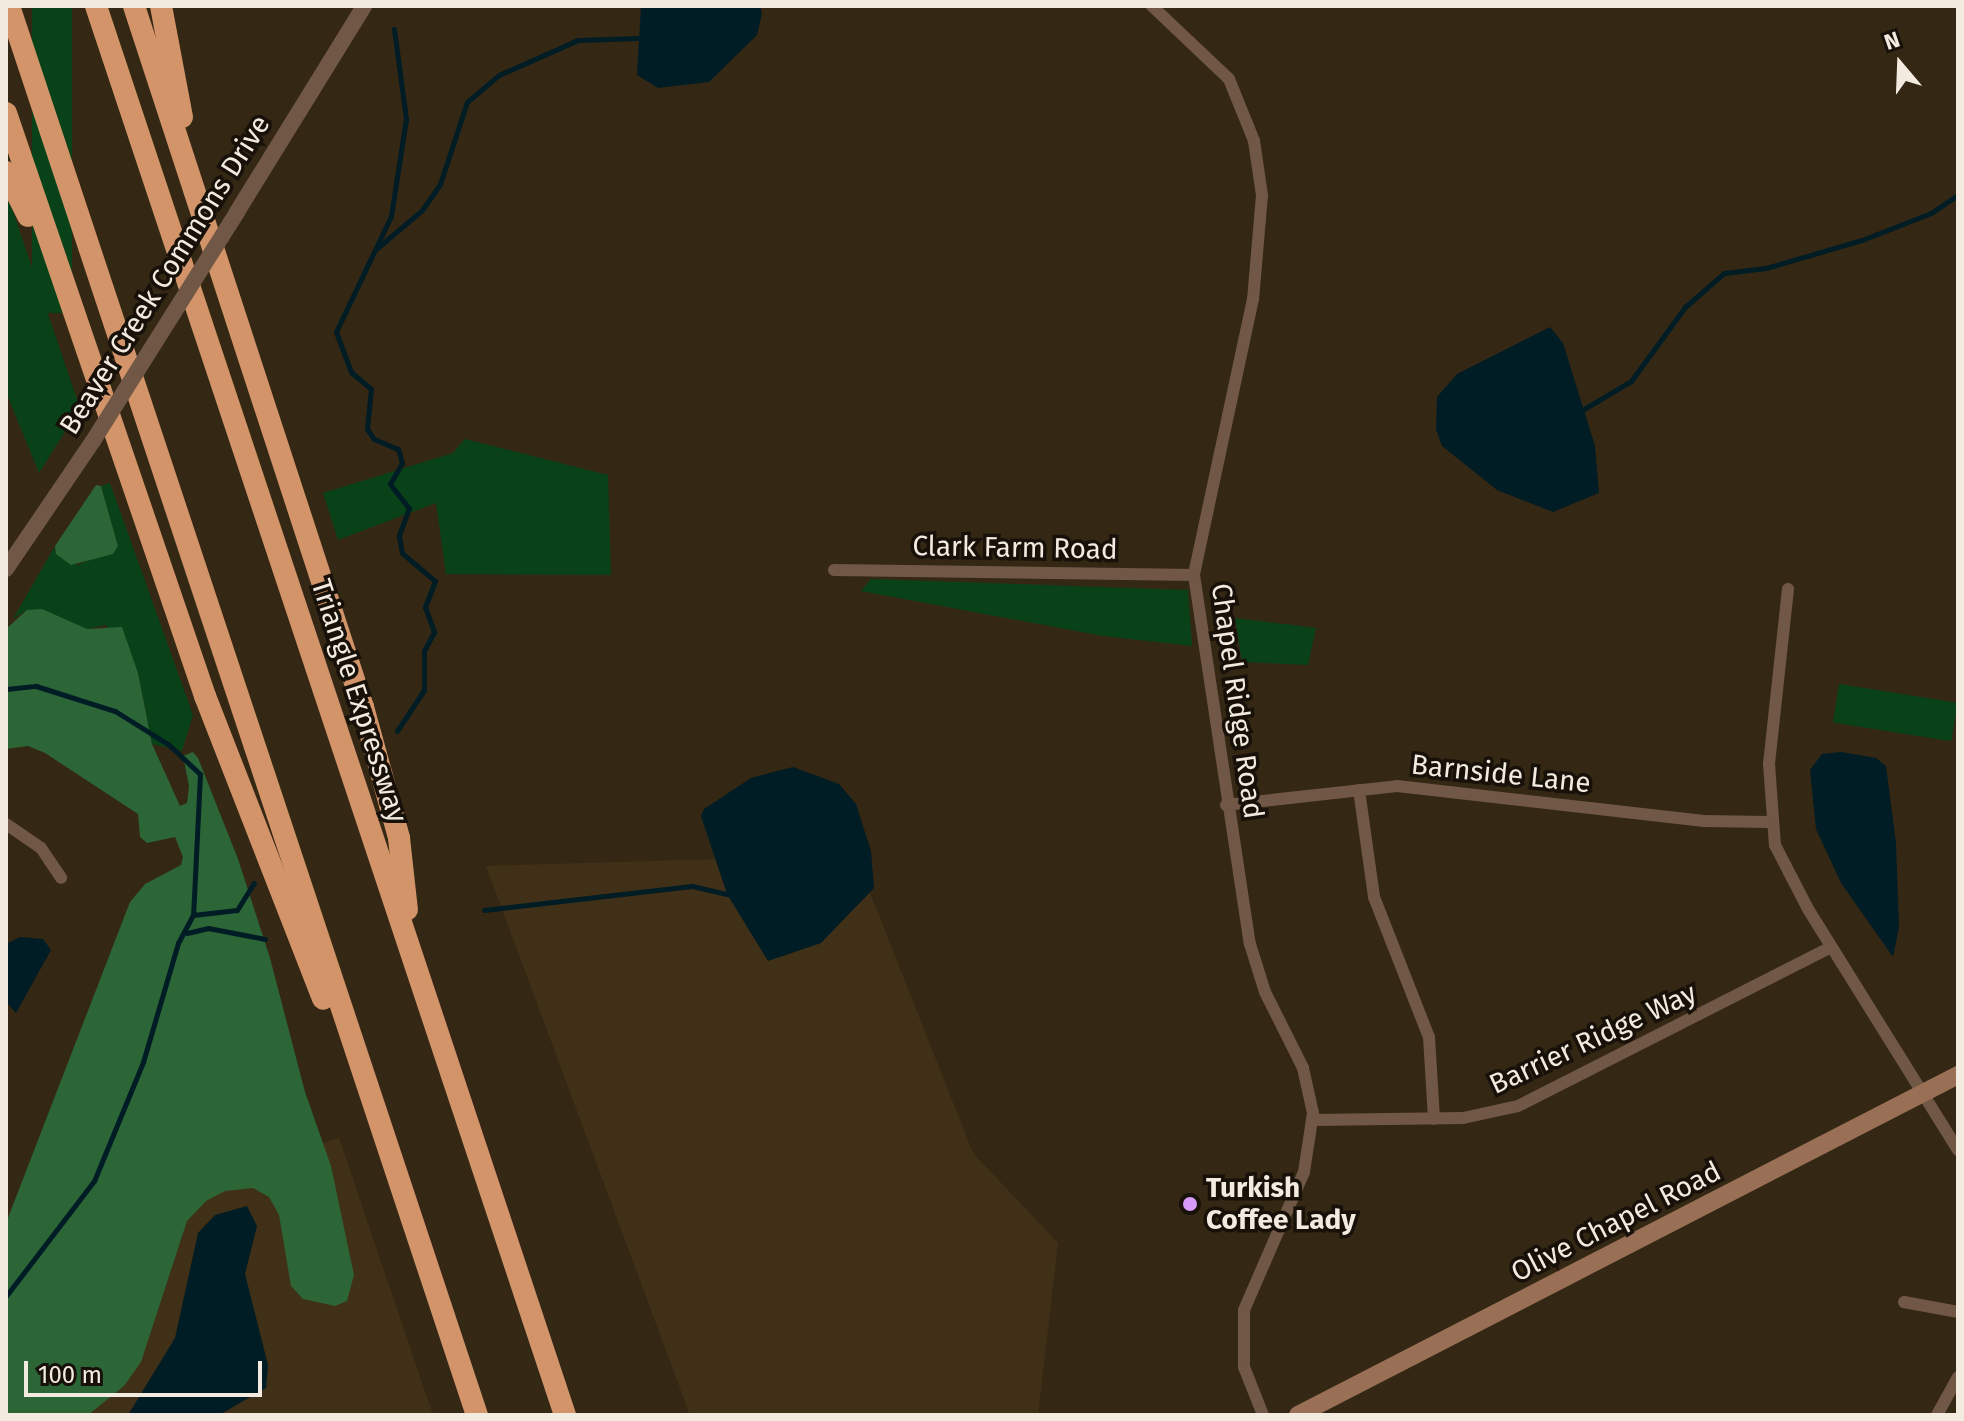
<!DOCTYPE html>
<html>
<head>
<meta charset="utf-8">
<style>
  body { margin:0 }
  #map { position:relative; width:1964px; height:1421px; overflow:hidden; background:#342815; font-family:"Fira Sans",sans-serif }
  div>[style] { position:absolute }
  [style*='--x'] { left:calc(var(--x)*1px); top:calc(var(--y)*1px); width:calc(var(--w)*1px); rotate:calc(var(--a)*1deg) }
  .built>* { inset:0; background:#403017 }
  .green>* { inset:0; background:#094218; transform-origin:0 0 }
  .forest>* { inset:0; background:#2c6536 }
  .water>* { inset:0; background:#001c24 }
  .stream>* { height:5px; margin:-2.5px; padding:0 2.5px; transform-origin:2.5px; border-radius:2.5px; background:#001c24 }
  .minor>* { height:12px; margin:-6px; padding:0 6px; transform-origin:6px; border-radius:6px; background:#715746 }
  .tertiary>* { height:16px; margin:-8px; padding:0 8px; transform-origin:8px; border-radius:8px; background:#715746 }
  .secondary>* { height:18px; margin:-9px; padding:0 9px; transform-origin:9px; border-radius:9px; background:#997055 }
  .motorway>* { height:22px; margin:-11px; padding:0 11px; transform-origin:11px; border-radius:11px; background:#d39469 }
  .tertiary-bridge>* { height:16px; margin:-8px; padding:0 8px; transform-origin:8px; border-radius:8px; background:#715746 }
  .dots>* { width:22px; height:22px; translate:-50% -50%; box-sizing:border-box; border:4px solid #17110a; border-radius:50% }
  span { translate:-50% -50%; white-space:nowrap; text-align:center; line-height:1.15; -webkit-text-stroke:7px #17110a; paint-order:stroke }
  .street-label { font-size:28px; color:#f3ebe0 }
  .poi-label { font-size:28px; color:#f3ebe0; font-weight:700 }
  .left { translate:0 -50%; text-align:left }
  .frame { position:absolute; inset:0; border:8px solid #f3ebe0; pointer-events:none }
  .north { position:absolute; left:1860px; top:24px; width:80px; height:80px; -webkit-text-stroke:6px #17110a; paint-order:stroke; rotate:341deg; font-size:22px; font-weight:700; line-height:32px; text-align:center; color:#f3ebe0 }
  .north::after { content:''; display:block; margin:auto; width:28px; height:36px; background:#f3ebe0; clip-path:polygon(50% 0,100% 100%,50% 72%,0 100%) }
  .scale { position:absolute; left:24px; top:1361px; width:238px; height:36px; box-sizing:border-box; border:4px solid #f3ebe0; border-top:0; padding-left:10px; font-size:24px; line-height:28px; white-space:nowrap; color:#f3ebe0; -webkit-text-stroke:6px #17110a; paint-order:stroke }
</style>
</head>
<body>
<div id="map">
  <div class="built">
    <i style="clip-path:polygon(855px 855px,973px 1153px,1058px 1243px,1038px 1415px,690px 1415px,486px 866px)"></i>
    <i style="clip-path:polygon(339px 1138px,433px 1415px,72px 1415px,176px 1216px,249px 1166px)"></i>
  </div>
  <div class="green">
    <i style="left:32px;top:6px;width:40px;height:307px"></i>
    <i style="clip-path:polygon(6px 191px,80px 408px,39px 473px,6px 392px)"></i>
    <i style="clip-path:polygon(465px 439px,608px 475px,611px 575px,446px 574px,436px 503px,338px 540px,323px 493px,453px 453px)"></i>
    <i style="clip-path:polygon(110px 483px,193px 715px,182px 751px,152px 744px,138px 673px,106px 625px,87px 629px,27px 610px,13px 619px,55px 546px,56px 554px,78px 565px,118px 546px,101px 486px)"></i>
    <i style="clip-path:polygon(871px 579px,1188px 590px,1192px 646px,1103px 636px,861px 591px)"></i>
    <i style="clip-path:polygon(1235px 618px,1316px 628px,1308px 665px,1242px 662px)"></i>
    <i style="left:1839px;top:684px;width:120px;height:39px;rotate:9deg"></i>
  </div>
  <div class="forest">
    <i style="clip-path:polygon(96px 485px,101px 486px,118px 546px,113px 554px,71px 565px,56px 554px,55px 546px)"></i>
    <i style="clip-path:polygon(42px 609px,87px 629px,122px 627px,138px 673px,152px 744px,180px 806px,187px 803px,189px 786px,183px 756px,193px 752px,198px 758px,238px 859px,270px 958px,305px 1092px,331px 1166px,354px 1275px,347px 1301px,335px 1306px,303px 1299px,291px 1286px,279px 1215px,269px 1197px,253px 1188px,225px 1191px,206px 1201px,187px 1221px,141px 1362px,124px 1386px,88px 1415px,6px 1415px,6px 1223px,130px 902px,145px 884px,181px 865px,183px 857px,175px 837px,147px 843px,140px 837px,138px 814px,45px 753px,28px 746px,6px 749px,6px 629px,27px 610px)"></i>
  </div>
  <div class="water">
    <i style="clip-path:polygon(641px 6px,760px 6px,762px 13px,757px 35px,709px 82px,658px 88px,637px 75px)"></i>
    <i style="clip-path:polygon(1550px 327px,1563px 343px,1595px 446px,1599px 493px,1553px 512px,1497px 490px,1442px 446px,1436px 429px,1437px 397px,1457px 374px)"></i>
    <i style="clip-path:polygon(1841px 752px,1876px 758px,1886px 766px,1896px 843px,1899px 927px,1893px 957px,1841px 883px,1816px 829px,1810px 770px,1822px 754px)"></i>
    <i style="clip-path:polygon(793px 767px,839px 784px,856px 804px,871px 851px,874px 888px,821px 943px,768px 961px,727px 894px,701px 816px,704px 809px,751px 778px)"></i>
    <i style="clip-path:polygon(20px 937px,43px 939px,51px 950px,16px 1013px,6px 1002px,6px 944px)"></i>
    <i style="clip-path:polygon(247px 1206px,257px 1226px,245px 1274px,268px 1365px,266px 1388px,219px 1415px,128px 1415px,175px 1338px,198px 1233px,215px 1215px)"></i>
  </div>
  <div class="stream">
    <i style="--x:394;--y:29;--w:91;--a:82.4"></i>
    <i style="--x:406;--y:119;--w:98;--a:98.8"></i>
    <i style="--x:391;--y:216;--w:128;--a:115.4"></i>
    <i style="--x:336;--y:332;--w:43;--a:69.4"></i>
    <i style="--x:351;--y:372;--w:26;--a:40"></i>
    <i style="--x:371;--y:389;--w:40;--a:95.7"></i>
    <i style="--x:367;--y:429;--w:12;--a:55"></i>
    <i style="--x:374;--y:439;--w:26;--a:23"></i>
    <i style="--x:398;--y:449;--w:15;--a:74"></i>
    <i style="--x:402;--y:463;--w:24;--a:120"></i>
    <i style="--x:390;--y:484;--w:31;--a:52"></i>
    <i style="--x:409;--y:508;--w:30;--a:110"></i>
    <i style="--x:399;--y:536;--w:17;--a:80"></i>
    <i style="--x:402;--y:553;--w:43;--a:40.3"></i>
    <i style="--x:435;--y:581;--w:28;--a:111"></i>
    <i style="--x:425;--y:607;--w:27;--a:70"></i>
    <i style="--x:434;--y:632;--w:21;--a:118"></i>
    <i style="--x:424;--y:651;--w:39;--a:90"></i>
    <i style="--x:424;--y:690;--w:49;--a:123.4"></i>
    <i style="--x:375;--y:250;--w:62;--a:-40.4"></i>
    <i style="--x:422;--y:210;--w:32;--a:-55"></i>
    <i style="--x:440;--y:184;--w:86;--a:-71.8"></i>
    <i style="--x:467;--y:102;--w:42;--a:-40.2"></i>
    <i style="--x:499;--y:75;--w:86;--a:-23.9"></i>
    <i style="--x:578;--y:40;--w:62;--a:-1.8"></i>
    <i style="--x:1584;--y:409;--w:55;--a:-30.8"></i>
    <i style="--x:1631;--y:381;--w:92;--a:-53.9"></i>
    <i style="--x:1685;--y:307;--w:52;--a:-41.1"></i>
    <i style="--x:1724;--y:273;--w:42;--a:-6.8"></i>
    <i style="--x:1766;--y:268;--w:100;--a:-16.3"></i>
    <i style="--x:1862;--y:240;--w:74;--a:-21.4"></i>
    <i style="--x:1931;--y:213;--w:32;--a:-34"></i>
    <i style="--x:6;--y:689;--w:30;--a:-6"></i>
    <i style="--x:36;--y:686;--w:83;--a:17.6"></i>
    <i style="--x:115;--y:711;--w:62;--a:31.9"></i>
    <i style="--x:168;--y:744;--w:44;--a:43.2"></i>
    <i style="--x:200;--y:774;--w:141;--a:92.8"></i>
    <i style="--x:484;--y:910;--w:209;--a:-6.6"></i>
    <i style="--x:692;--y:886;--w:36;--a:13"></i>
    <i style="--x:187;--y:933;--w:22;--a:-13"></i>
    <i style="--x:208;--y:928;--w:58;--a:10.9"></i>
    <i style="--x:6;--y:1296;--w:145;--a:-52.6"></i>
    <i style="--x:94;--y:1181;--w:129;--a:-67.6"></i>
    <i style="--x:143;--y:1062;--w:124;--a:-73.6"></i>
    <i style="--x:178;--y:943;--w:32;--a:-62"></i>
    <i style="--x:193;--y:915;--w:44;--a:-6.5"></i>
    <i style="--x:237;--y:910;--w:32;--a:-58"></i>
  </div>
  <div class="minor">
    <i style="--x:1152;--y:6;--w:106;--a:43.5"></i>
    <i style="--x:1229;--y:79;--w:67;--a:68"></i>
    <i style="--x:1254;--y:141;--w:55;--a:81.6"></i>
    <i style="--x:1262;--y:195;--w:104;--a:94.9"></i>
    <i style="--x:1253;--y:299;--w:282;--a:102.1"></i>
    <i style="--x:1194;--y:575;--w:373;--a:81.4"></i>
    <i style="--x:1250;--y:944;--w:50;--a:72.6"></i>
    <i style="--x:1265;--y:992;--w:85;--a:63.4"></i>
    <i style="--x:1303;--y:1068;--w:46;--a:77.5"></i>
    <i style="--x:1313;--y:1113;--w:60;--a:98.7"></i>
    <i style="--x:1304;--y:1172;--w:150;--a:113.5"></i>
    <i style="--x:1244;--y:1310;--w:57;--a:90"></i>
    <i style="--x:1244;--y:1367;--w:52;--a:68.4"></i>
    <i style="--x:834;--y:570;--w:360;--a:0.8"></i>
    <i style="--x:1788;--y:589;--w:176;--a:96.2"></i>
    <i style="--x:1769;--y:764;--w:81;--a:85.8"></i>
    <i style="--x:1775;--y:845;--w:72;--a:62.7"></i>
    <i style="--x:1808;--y:909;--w:284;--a:58.1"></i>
    <i style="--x:1359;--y:790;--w:108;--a:82"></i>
    <i style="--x:1374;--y:897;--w:150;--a:68.6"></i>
    <i style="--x:1429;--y:1037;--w:82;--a:86.5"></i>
    <i style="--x:1226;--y:805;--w:172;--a:-6.3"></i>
    <i style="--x:1397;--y:786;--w:309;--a:6.5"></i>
    <i style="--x:1704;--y:821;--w:66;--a:0.9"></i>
    <i style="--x:6;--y:824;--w:42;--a:34.4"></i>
    <i style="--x:41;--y:848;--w:36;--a:56"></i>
    <i style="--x:1313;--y:1120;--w:150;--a:-0.8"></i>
    <i style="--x:1463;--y:1118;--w:56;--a:-12.3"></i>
    <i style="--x:1518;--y:1106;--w:351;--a:-26.9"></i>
    <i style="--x:1904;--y:1302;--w:55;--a:10.5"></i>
    <i style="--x:1937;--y:1415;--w:43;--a:-61.1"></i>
  </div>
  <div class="tertiary">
    <i style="--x:237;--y:212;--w:242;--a:-58.3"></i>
    <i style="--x:6;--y:569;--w:155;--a:-55.8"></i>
  </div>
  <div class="secondary">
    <i style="--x:1298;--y:1415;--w:742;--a:-27.26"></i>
  </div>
  <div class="motorway">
    <i style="--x:9;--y:6;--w:1485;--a:71.63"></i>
    <i style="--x:96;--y:6;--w:1485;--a:71.59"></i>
    <i style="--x:134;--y:6;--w:737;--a:71.91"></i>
    <i style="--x:363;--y:707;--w:136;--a:74.6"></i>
    <i style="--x:399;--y:838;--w:72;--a:83.7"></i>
    <i style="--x:161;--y:6;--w:113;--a:79.3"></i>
    <i style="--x:6;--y:113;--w:616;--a:71.15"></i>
    <i style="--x:205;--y:696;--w:325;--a:68.7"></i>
    <i style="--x:6;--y:172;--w:49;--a:63.4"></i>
  </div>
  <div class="tertiary-bridge">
    <i style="--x:93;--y:441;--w:271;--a:-57.8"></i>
  </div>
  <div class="dots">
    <i style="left:1190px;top:1204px;background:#d79bf9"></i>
  </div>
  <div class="street-label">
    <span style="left:165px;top:275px;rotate:-58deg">Beaver Creek Commons Drive</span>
    <span style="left:1015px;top:548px;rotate:1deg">Clark Farm Road</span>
    <span style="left:359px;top:701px;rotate:72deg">Triangle Expressway</span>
    <span style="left:1237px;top:701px;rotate:82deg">Chapel Ridge Road</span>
    <span style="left:1501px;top:774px;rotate:6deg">Barnside Lane</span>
    <span style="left:1593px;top:1039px;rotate:-25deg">Barrier Ridge Way</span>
    <span style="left:1616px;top:1222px;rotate:-27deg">Olive Chapel Road</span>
  </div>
  <div class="poi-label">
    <span class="left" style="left:1206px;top:1204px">Turkish<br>Coffee Lady</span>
  </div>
  <div class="frame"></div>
  <div class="north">N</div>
  <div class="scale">100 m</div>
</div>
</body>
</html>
